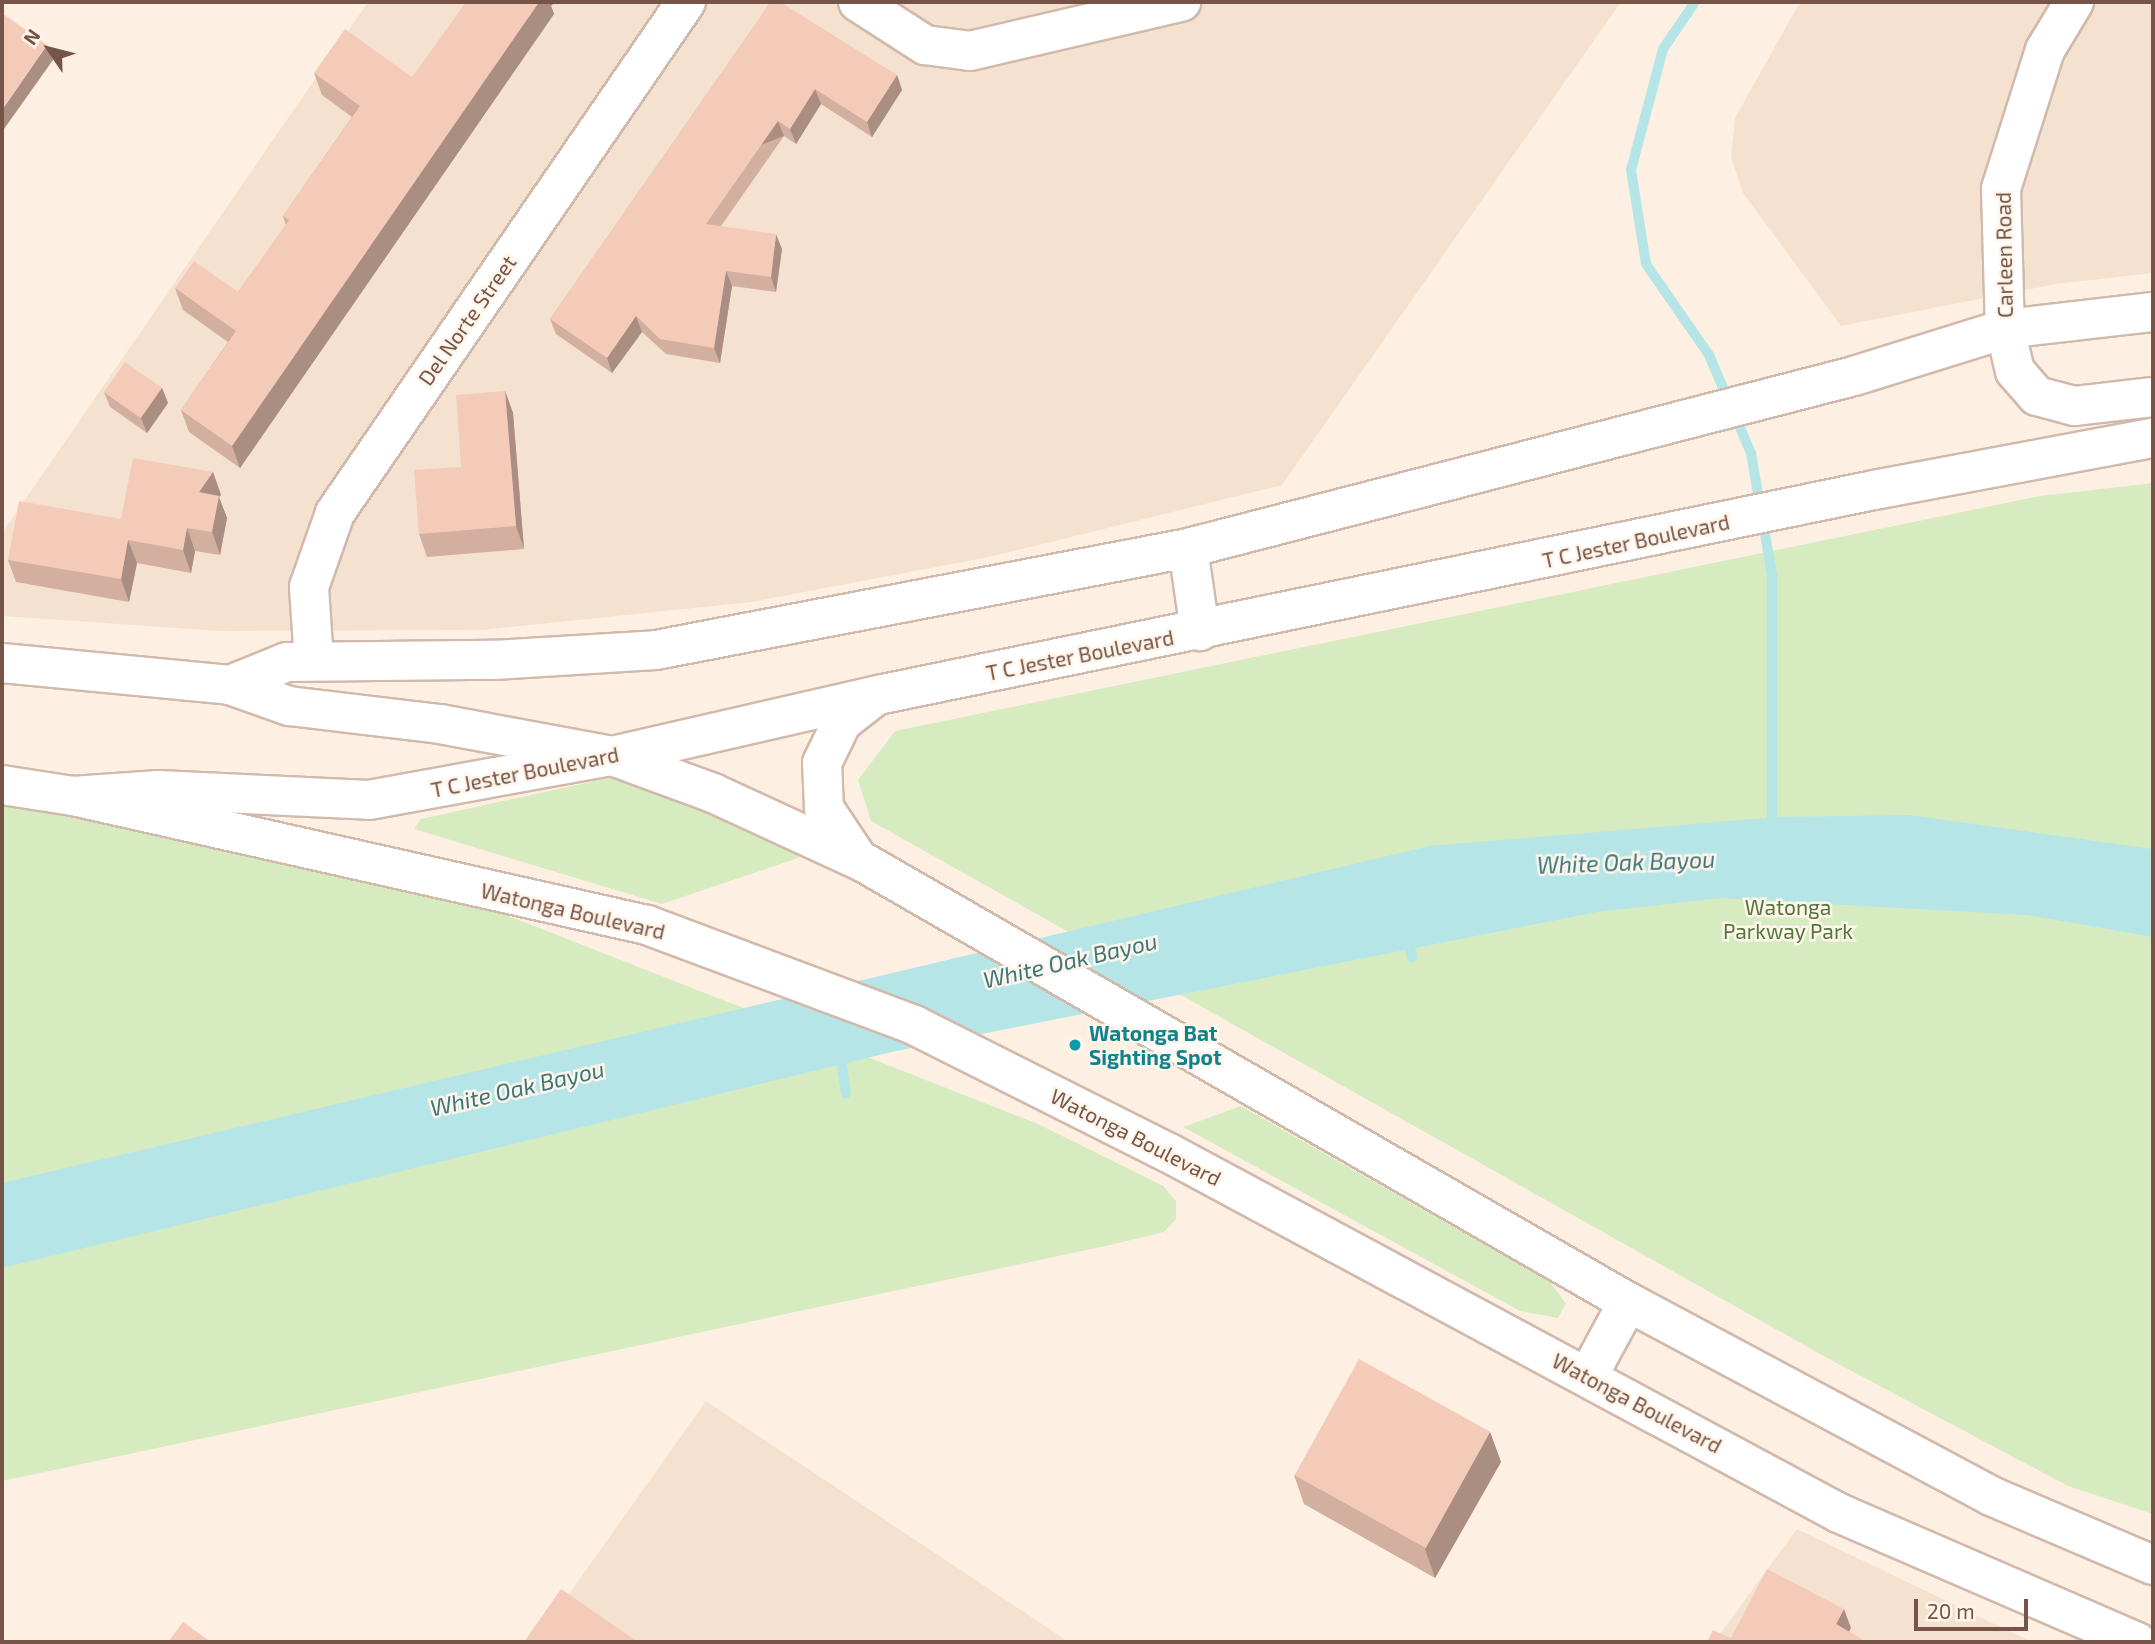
<!DOCTYPE html>
<html>
<head>
<meta charset="utf-8">
<style>
  body { margin:0 }
  #map { position:relative; width:2155px; height:1644px; overflow:hidden; background:#fdf0e2; font-family:"Exo 2",sans-serif }
  div>[style] { position:absolute }
  [style*='--x'] { left:calc(var(--x)*1px); top:calc(var(--y)*1px); width:calc(var(--w)*1px); rotate:calc(var(--a)*1deg) }
  .residential>* { inset:0; background:#f5e1d0 }
  .green>* { inset:0; background:#d6ebc0 }
  .water>* { inset:0; background:#b6e5e8 }
  .stream>* { height:10px; margin:-5px; padding:0 5px; transform-origin:5px; border-radius:5px; background:#b6e5e8 }
  .roads { filter:drop-shadow(2px 0 #d1b9ab) drop-shadow(-2px 0 #d1b9ab) drop-shadow(0 2px #d1b9ab) drop-shadow(0 -2px #d1b9ab) }
  .street>* { height:38px; margin:-19px; padding:0 19px; transform-origin:19px; border-radius:19px; background:#fff }
  .secondary>* { height:38px; margin:-19px; padding:0 19px; transform-origin:19px; border-radius:19px; background:#fff }
  .wall>* { inset:0; background:#d2af9f }
  .shaded-wall>* { inset:0; background:#ab8e82; transform-origin:0 0 }
  .building>* { inset:0; background:#f4cbb9; transform-origin:0 0 }
  .dots>* { width:19px; height:19px; translate:-50% -50%; box-sizing:border-box; border:4px solid #fff5ea; border-radius:50% }
  span { translate:-50% -50%; white-space:nowrap; text-align:center; line-height:1.15; -webkit-text-stroke:5px #fff5ea; paint-order:stroke }
  .street-label { font-size:21px; color:#765447 }
  .park-label { font-size:21px; color:#52773c }
  .culture-label { font-size:21px; color:#0d838f; font-weight:700 }
  .left { translate:0 -50%; text-align:left }
  .water-label { font-size:23px; color:#3a787c; font-style:italic }
  .frame { position:absolute; inset:0; border:4px solid #765447; pointer-events:none }
  .north { position:absolute; left:14px; top:14px; width:70px; height:70px; -webkit-text-stroke:5px #fff5ea; paint-order:stroke; rotate:305deg; font-size:19px; font-weight:700; line-height:28px; text-align:center; color:#765447 }
  .north::after { content:''; display:block; margin:auto; width:24px; height:32px; background:#765447; clip-path:polygon(50% 0,100% 100%,50% 72%,0 100%) }
  .scale { position:absolute; left:1914px; top:1599px; width:114px; height:32px; box-sizing:border-box; border:4px solid #765447; border-top:0; padding-left:9px; font-size:21px; line-height:24px; white-space:nowrap; color:#765447; -webkit-text-stroke:5px #fff5ea; paint-order:stroke }
</style>
</head>
<body>
<div id="map">
  <div class="residential">
    <i style="clip-path:polygon(368px 2px,1621px 2px,1282px 485px,994px 556px,752px 602px,482px 630px,220px 631px,2px 616px,2px 533px)"></i>
    <i style="clip-path:polygon(1800px 2px,2153px 2px,2153px 273px,2056px 284px,1841px 326px,1743px 193px,1731px 157px,1735px 118px)"></i>
    <i style="clip-path:polygon(706px 1401px,1069px 1642px,535px 1642px)"></i>
    <i style="clip-path:polygon(1797px 1529px,2032px 1642px,1714px 1642px)"></i>
  </div>
  <div class="green">
    <i style="clip-path:polygon(2153px 483px,2153px 1514px,2068px 1486px,1829px 1359px,871px 821px,858px 780px,895px 731px,2040px 496px)"></i>
    <i style="clip-path:polygon(623px 775px,801px 857px,662px 904px,414px 829px,421px 819px)"></i>
    <i style="clip-path:polygon(2px 803px,213px 830px,501px 913px,1038px 1124px,1163px 1186px,1176px 1201px,1176px 1219px,1164px 1232px,1110px 1245px,2px 1481px)"></i>
    <i style="clip-path:polygon(1241px 1106px,1549px 1281px,1566px 1304px,1558px 1318px,1520px 1311px,1183px 1127px)"></i>
  </div>
  <div class="water">
    <i style="clip-path:polygon(1909px 815px,2153px 849px,2153px 937px,2027px 915px,1721px 898px,1597px 912px,896px 1051px,2px 1268px,2px 1183px,1430px 846px,1778px 817px)"></i>
  </div>
  <div class="stream">
    <i style="--x:1695;--y:2;--w:57;--a:124.2"></i>
    <i style="--x:1663;--y:49;--w:125;--a:104.8"></i>
    <i style="--x:1631;--y:170;--w:95;--a:80.9"></i>
    <i style="--x:1646;--y:264;--w:111;--a:55.3"></i>
    <i style="--x:1709;--y:355;--w:107;--a:66.8"></i>
    <i style="--x:1751;--y:453;--w:124;--a:80.2"></i>
    <i style="--x:1772;--y:575;--w:253;--a:90"></i>
    <i style="--x:1408;--y:937;--w:21;--a:79"></i>
    <i style="--x:840;--y:1052;--w:42;--a:81.9"></i>
  </div>
  <div class="roads">
    <div class="street">
      <i style="--x:858;--y:2;--w:80;--a:32.7"></i>
      <i style="--x:925;--y:45;--w:45;--a:7.6"></i>
      <i style="--x:970;--y:51;--w:217;--a:-13.1"></i>
      <i style="--x:2074;--y:2;--w:56;--a:121.1"></i>
      <i style="--x:2045;--y:50;--w:146;--a:107.6"></i>
      <i style="--x:2001;--y:189;--w:140;--a:88.4"></i>
      <i style="--x:2005;--y:329;--w:43;--a:76.6"></i>
      <i style="--x:2015;--y:371;--w:33;--a:49"></i>
      <i style="--x:2037;--y:396;--w:39;--a:15"></i>
      <i style="--x:2075;--y:406;--w:79;--a:-6.6"></i>
      <i style="--x:314;--y:661;--w:74;--a:-93.9"></i>
      <i style="--x:309;--y:587;--w:78;--a:-70.6"></i>
      <i style="--x:335;--y:513;--w:620;--a:-55.52"></i>
    </div>
    <div class="secondary">
      <i style="--x:1188;--y:548;--w:84;--a:81.8"></i>
      <i style="--x:2;--y:663;--w:229;--a:5.5"></i>
      <i style="--x:230;--y:685;--w:61;--a:-22"></i>
      <i style="--x:287;--y:662;--w:207;--a:-0.6"></i>
      <i style="--x:494;--y:660;--w:162;--a:-3.5"></i>
      <i style="--x:656;--y:650;--w:542;--a:-10.85"></i>
      <i style="--x:1188;--y:548;--w:688;--a:-14.48"></i>
      <i style="--x:1854;--y:376;--w:158;--a:-17.3"></i>
      <i style="--x:2005;--y:329;--w:149;--a:-6.6"></i>
      <i style="--x:230;--y:685;--w:63;--a:19.6"></i>
      <i style="--x:289;--y:706;--w:152;--a:6.8"></i>
      <i style="--x:440;--y:724;--w:175;--a:10.5"></i>
      <i style="--x:612;--y:756;--w:108;--a:20.1"></i>
      <i style="--x:713;--y:793;--w:165;--a:24.7"></i>
      <i style="--x:863;--y:862;--w:883;--a:29.91"></i>
      <i style="--x:1628;--y:1302;--w:412;--a:28.1"></i>
      <i style="--x:1991;--y:1496;--w:176;--a:23.1"></i>
      <i style="--x:2;--y:785;--w:72;--a:8.8"></i>
      <i style="--x:73;--y:796;--w:86;--a:-4"></i>
      <i style="--x:159;--y:790;--w:210;--a:2.7"></i>
      <i style="--x:369;--y:800;--w:247;--a:-10.3"></i>
      <i style="--x:612;--y:756;--w:273;--a:-12.9"></i>
      <i style="--x:878;--y:695;--w:1017;--a:-11.63"></i>
      <i style="--x:1874;--y:490;--w:284;--a:-10.6"></i>
      <i style="--x:73;--y:796;--w:588;--a:12.67"></i>
      <i style="--x:647;--y:925;--w:285;--a:20.5"></i>
      <i style="--x:914;--y:1025;--w:285;--a:26.7"></i>
      <i style="--x:1169;--y:1153;--w:761;--a:28.25"></i>
      <i style="--x:1839;--y:1513;--w:325;--a:23.4"></i>
      <i style="--x:856;--y:856;--w:58;--a:-123.7"></i>
      <i style="--x:824;--y:808;--w:45;--a:-92.5"></i>
      <i style="--x:822;--y:763;--w:46;--a:-64"></i>
      <i style="--x:842;--y:722;--w:41;--a:-38"></i>
      <i style="--x:1588;--y:1376;--w:84;--a:-61.6"></i>
    </div>
  </div>
  <div class="wall">
    <i style="clip-path:polygon(771px 2px,897px 75px,902px 90px,872px 137px,821px 104px,796px 144px,784px 136px,721px 226px,782px 249px,776px 292px,732px 286px,720px 363px,666px 354px,642px 332px,612px 373px,556px 334px,550px 319px)"></i>
    <i style="clip-path:polygon(551px 6px,554px 14px,240px 468px,189px 432px,181px 410px,228px 342px,183px 310px,175px 288px,238px 292px,286px 225px,283px 216px,352px 117px,322px 95px,314px 73px,412px 77px)"></i>
    <i style="clip-path:polygon(162px 388px,168px 403px,147px 433px,110px 407px,104px 392px)"></i>
    <i style="clip-path:polygon(505px 391px,513px 413px,524px 549px,427px 557px,419px 534px,461px 467px)"></i>
    <i style="clip-path:polygon(213px 472px,221px 495px,219px 497px,227px 518px,220px 555px,195px 551px,191px 573px,137px 563px,129px 602px,16px 582px,8px 560px,121px 519px)"></i>
    <i style="clip-path:polygon(1490px 1432px,1501px 1462px,1435px 1578px,1304px 1504px,1294px 1475px)"></i>
  </div>
  <div class="shaded-wall">
    <i style="clip-path:polygon(539px 2px,555px 2px,551px 6px,554px 14px,240px 468px,232px 446px)"></i>
    <i style="clip-path:polygon(47px 45px,53px 60px,4px 129px,2px 123px,2px 110px)"></i>
    <i style="clip-path:polygon(897px 75px,902px 90px,872px 137px,867px 122px)"></i>
    <i style="clip-path:polygon(815px 89px,821px 104px,796px 144px,790px 129px)"></i>
    <i style="left:778px;top:121px;width:16px;height:126px;rotate:68deg"></i>
    <i style="clip-path:polygon(776px 234px,782px 249px,776px 292px,771px 277px)"></i>
    <i style="clip-path:polygon(726px 271px,732px 286px,720px 363px,714px 348px)"></i>
    <i style="clip-path:polygon(636px 316px,642px 332px,612px 373px,607px 358px)"></i>
    <i style="clip-path:polygon(162px 388px,168px 403px,147px 433px,141px 418px)"></i>
    <i style="clip-path:polygon(505px 391px,513px 413px,524px 549px,516px 526px)"></i>
    <i style="clip-path:polygon(213px 472px,221px 495px,219px 497px,227px 518px,220px 555px,199px 492px)"></i>
    <i style="clip-path:polygon(187px 528px,195px 551px,191px 573px,183px 550px)"></i>
    <i style="clip-path:polygon(128px 540px,137px 563px,129px 602px,121px 579px)"></i>
    <i style="clip-path:polygon(1490px 1432px,1501px 1462px,1435px 1578px,1425px 1549px)"></i>
    <i style="clip-path:polygon(1844px 1609px,1851px 1628px,1843px 1642px,1836px 1624px)"></i>
  </div>
  <div class="building">
    <i style="clip-path:polygon(466px 2px,539px 2px,232px 446px,181px 410px,236px 331px,175px 288px,194px 261px,238px 292px,289px 220px,283px 216px,360px 106px,314px 73px,345px 29px,412px 77px)"></i>
    <i style="clip-path:polygon(771px 2px,780px 2px,897px 75px,867px 122px,815px 89px,790px 129px,778px 121px,706px 224px,776px 234px,771px 277px,726px 271px,714px 348px,660px 339px,636px 316px,607px 358px,550px 319px)"></i>
    <i style="clip-path:polygon(2px 13px,47px 45px,2px 110px)"></i>
    <i style="left:125px;top:362px;width:45px;height:37px;rotate:35deg"></i>
    <i style="clip-path:polygon(505px 391px,516px 526px,419px 534px,414px 470px,461px 467px,456px 395px)"></i>
    <i style="clip-path:polygon(133px 458px,213px 472px,199px 492px,219px 496px,212px 532px,187px 528px,183px 550px,128px 540px,121px 579px,8px 560px,19px 501px,121px 519px)"></i>
    <i style="left:1359px;top:1359px;width:150px;height:133px;rotate:29deg"></i>
    <i style="clip-path:polygon(1767px 1569px,1844px 1609px,1836px 1624px,1867px 1642px,1707px 1642px,1713px 1630px,1731px 1638px)"></i>
    <i style="clip-path:polygon(561px 1589px,638px 1642px,524px 1642px)"></i>
    <i style="clip-path:polygon(183px 1622px,211px 1642px,168px 1642px)"></i>
  </div>
  <div class="dots">
    <i style="left:1075px;top:1045px;background:#0f9aa8"></i>
  </div>
  <div class="street-label">
    <span style="left:2004px;top:255px;rotate:-91deg">Carleen Road</span>
    <span style="left:467px;top:320px;rotate:-55deg">Del Norte Street</span>
    <span style="left:1636px;top:541px;rotate:-12deg">T C Jester Boulevard</span>
    <span style="left:1080px;top:655px;rotate:-11deg">T C Jester Boulevard</span>
    <span style="left:525px;top:772px;rotate:-11deg">T C Jester Boulevard</span>
    <span style="left:573px;top:911px;rotate:13deg">Watonga Boulevard</span>
    <span style="left:1136px;top:1137px;rotate:27deg">Watonga Boulevard</span>
    <span style="left:1637px;top:1403px;rotate:28deg">Watonga Boulevard</span>
  </div>
  <div class="park-label">
    <span style="left:1788px;top:919px">Watonga<br>Parkway Park</span>
  </div>
  <div class="culture-label">
    <span class="left" style="left:1089px;top:1045px">Watonga Bat<br>Sighting Spot</span>
  </div>
  <div class="water-label">
    <span style="left:1626px;top:862px;rotate:-2deg">White Oak Bayou</span>
    <span style="left:1070px;top:960px;rotate:-13deg">White Oak Bayou</span>
    <span style="left:517px;top:1088px;rotate:-13deg">White Oak Bayou</span>
  </div>
  <div class="frame"></div>
  <div class="north">N</div>
  <div class="scale">20 m</div>
</div>
</body>
</html>
